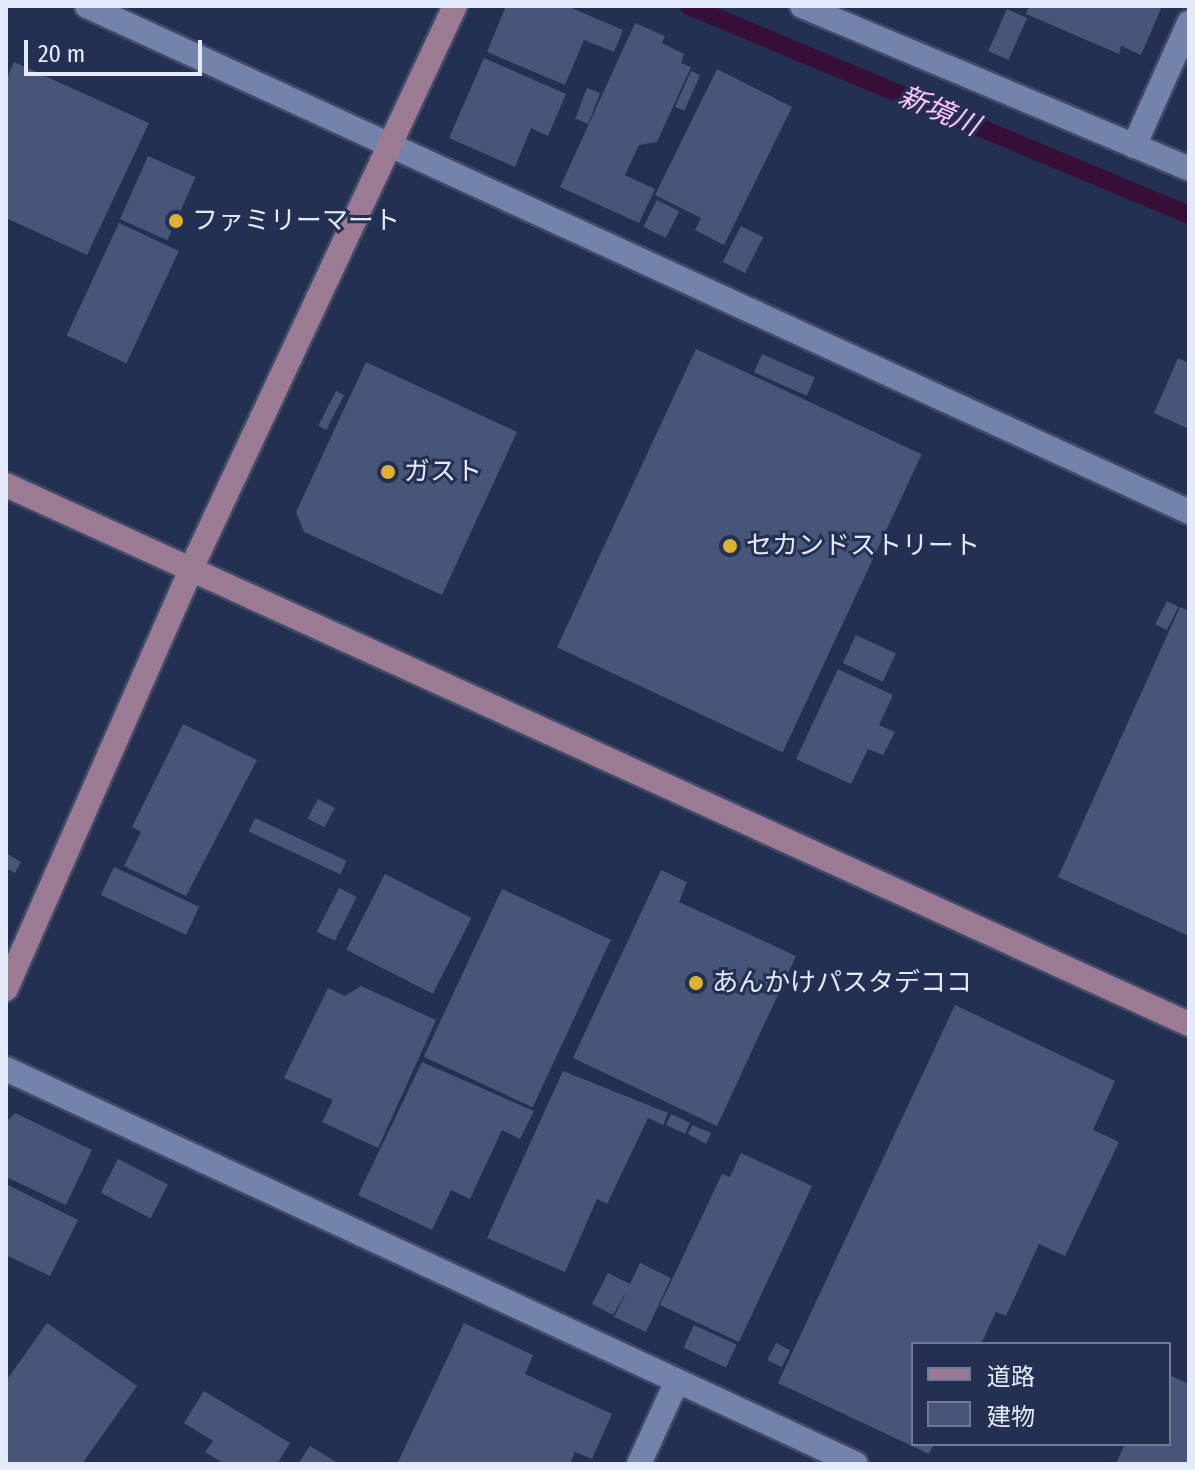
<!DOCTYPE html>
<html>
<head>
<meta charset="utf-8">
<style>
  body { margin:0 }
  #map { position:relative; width:1195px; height:1470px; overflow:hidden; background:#243052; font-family:"Fira Sans Condensed","Noto Sans JP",sans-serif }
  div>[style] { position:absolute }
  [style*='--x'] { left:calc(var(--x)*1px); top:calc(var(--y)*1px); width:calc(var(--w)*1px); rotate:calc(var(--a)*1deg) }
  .stream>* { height:18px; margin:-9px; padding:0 9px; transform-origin:9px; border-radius:9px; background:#370e37 }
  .building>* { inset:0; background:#475579; transform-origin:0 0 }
  .roads { filter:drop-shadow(2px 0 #404a66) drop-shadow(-2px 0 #404a66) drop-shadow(0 2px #404a66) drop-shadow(0 -2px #404a66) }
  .street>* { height:24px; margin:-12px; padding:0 12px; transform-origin:12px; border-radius:12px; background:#7483ab }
  .secondary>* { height:24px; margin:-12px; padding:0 12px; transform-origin:12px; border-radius:12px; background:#9b7b93 }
  .dots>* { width:22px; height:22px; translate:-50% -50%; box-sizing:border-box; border:4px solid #243052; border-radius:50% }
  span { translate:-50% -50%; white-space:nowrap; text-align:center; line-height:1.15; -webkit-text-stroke:6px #243052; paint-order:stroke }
  .poi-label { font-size:26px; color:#e2eafb }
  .left { translate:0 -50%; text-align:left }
  .water-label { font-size:28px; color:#ffc6fc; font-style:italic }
  .frame { position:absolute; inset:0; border:8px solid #e2eafb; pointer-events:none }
  .legend { position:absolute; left:911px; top:1342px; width:260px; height:104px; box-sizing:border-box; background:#243052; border:2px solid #707a96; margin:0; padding:10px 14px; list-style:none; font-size:24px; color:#e2eafb }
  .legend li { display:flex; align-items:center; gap:16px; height:40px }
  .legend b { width:40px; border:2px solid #707a96 }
  .scale { position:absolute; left:24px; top:40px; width:178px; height:36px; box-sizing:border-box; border:4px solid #e2eafb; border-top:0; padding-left:10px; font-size:24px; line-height:28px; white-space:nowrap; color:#e2eafb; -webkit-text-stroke:6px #243052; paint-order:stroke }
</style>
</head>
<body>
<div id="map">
  <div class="stream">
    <i style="--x:689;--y:6;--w:542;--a:22.68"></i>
  </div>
  <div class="building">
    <i style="clip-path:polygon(506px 6px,567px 6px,623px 30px,614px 52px,584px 40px,565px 85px,487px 52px)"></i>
    <i style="clip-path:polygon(1029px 6px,1162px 6px,1141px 55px,1121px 46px,1119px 54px,1026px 14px)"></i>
    <i style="left:1007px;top:9px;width:22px;height:46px;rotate:24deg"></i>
    <i style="clip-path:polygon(635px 23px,665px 36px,662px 43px,684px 54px,681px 63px,691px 67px,657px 142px,639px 145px,625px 175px,655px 189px,639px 223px,560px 187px)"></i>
    <i style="clip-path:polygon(484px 58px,566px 94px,548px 136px,531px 128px,515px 167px,449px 138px)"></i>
    <i style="clip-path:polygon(14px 62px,149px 123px,87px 255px,6px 218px,6px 80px)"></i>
    <i style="clip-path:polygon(717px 69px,792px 107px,724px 245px,695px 230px,701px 218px,655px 195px)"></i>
    <i style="left:691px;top:71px;width:10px;height:39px;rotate:24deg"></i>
    <i style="left:587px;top:88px;width:14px;height:33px;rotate:21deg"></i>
    <i style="left:148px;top:156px;width:52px;height:69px;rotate:24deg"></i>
    <i style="left:657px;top:200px;width:25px;height:30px;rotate:27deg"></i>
    <i style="left:119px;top:223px;width:66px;height:124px;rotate:25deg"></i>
    <i style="left:741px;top:226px;width:25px;height:40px;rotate:27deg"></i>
    <i style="left:696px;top:349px;width:249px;height:329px;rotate:25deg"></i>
    <i style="left:762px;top:354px;width:58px;height:20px;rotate:24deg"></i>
    <i style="clip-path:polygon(1178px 358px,1189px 363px,1189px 429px,1154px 413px)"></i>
    <i style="clip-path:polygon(366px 362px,517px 432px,442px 595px,304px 532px,296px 512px)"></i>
    <i style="left:336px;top:391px;width:9px;height:39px;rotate:27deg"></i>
    <i style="left:1167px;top:601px;width:13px;height:26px;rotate:27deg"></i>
    <i style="clip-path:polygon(1180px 607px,1189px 611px,1189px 936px,1058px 877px)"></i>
    <i style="left:856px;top:635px;width:44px;height:31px;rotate:25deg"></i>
    <i style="clip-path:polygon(838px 669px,893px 695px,879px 725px,895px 732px,883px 755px,868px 749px,851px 784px,796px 759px)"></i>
    <i style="clip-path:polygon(183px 724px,257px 760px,186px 896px,124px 866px,141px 832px,132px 827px)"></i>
    <i style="left:318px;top:799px;width:19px;height:22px;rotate:28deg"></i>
    <i style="left:255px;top:818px;width:101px;height:15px;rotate:25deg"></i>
    <i style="clip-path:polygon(6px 853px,21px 862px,15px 873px,6px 868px)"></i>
    <i style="left:114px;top:867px;width:94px;height:31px;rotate:25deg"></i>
    <i style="clip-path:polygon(661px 870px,687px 882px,679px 902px,796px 956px,717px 1126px,573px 1058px)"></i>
    <i style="left:385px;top:874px;width:97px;height:85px;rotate:27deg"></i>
    <i style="left:339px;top:888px;width:20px;height:49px;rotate:27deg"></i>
    <i style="left:502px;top:889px;width:120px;height:185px;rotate:25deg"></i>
    <i style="clip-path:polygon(361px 986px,436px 1020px,378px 1148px,322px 1122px,333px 1100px,284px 1078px,328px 988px,345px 996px)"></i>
    <i style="clip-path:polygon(955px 1005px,1115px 1081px,1093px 1130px,1119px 1142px,1065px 1256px,1039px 1244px,1006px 1316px,996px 1312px,981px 1344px,913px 1344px,913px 1444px,934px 1444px,929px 1454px,778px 1383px)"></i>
    <i style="clip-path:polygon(422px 1062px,534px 1111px,520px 1139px,502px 1130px,470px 1199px,451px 1190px,432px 1230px,358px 1195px)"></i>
    <i style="clip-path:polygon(563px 1071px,668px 1113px,663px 1125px,648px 1118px,607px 1204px,597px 1199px,565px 1272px,487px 1238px)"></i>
    <i style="clip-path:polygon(15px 1113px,92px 1150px,66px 1205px,6px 1177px,6px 1122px)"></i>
    <i style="left:671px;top:1114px;width:21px;height:12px;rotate:25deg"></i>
    <i style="clip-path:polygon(692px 1125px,711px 1133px,706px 1144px,688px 1134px)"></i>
    <i style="clip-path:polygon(741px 1153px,812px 1186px,739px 1342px,660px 1305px,722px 1174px,730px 1177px)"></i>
    <i style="left:118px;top:1159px;width:56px;height:38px;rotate:27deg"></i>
    <i style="clip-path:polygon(6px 1184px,78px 1220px,50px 1276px,6px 1255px)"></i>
    <i style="clip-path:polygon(640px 1263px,671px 1278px,646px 1332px,614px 1317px,628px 1289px,613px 1315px,592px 1304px,608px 1273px,630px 1284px)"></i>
    <i style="clip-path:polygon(47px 1323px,137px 1386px,82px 1464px,6px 1464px,6px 1381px)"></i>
    <i style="clip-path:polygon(464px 1323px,533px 1355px,525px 1374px,612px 1414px,592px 1459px,575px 1452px,570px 1464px,397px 1464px)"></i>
    <i style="left:694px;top:1325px;width:47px;height:25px;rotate:25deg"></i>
    <i style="left:776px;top:1343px;width:16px;height:19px;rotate:27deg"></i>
    <i style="clip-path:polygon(1169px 1375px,1189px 1384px,1189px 1464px,1116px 1464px,1125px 1444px,1169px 1444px)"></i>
    <i style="clip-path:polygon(204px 1391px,290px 1443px,277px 1464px,225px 1464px,205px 1452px,213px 1441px,184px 1423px)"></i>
    <i style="clip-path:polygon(310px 1446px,339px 1464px,298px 1464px)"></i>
  </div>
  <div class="roads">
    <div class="street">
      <i style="--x:87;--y:6;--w:1213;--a:24.66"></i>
      <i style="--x:802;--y:6;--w:420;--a:22.8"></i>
      <i style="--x:1134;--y:146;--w:135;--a:-65.9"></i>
      <i style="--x:6;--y:1069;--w:937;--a:24.92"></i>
      <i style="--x:639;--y:1464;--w:91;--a:-65.4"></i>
    </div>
    <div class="secondary">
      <i style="--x:6;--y:485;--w:1300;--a:24.5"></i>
      <i style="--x:6;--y:989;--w:459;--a:-66.2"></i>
      <i style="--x:191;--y:569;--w:622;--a:-64.88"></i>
    </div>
  </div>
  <div class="dots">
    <i style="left:176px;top:221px;background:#deb133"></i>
    <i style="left:388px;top:472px;background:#deb133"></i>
    <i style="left:730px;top:546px;background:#deb133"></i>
    <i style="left:696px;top:983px;background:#deb133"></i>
  </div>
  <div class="poi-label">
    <span class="left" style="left:192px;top:221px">ファミリーマート</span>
    <span class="left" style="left:404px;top:472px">ガスト</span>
    <span class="left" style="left:746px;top:546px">セカンドストリート</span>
    <span class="left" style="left:712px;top:983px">あんかけパスタデココ</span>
  </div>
  <div class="water-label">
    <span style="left:939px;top:111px;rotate:23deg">新境川</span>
  </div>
  <div class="frame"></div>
  <ul class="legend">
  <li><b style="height:10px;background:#9b7b93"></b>道路</li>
  <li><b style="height:22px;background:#475579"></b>建物</li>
  </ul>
  <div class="scale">20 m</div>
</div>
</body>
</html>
